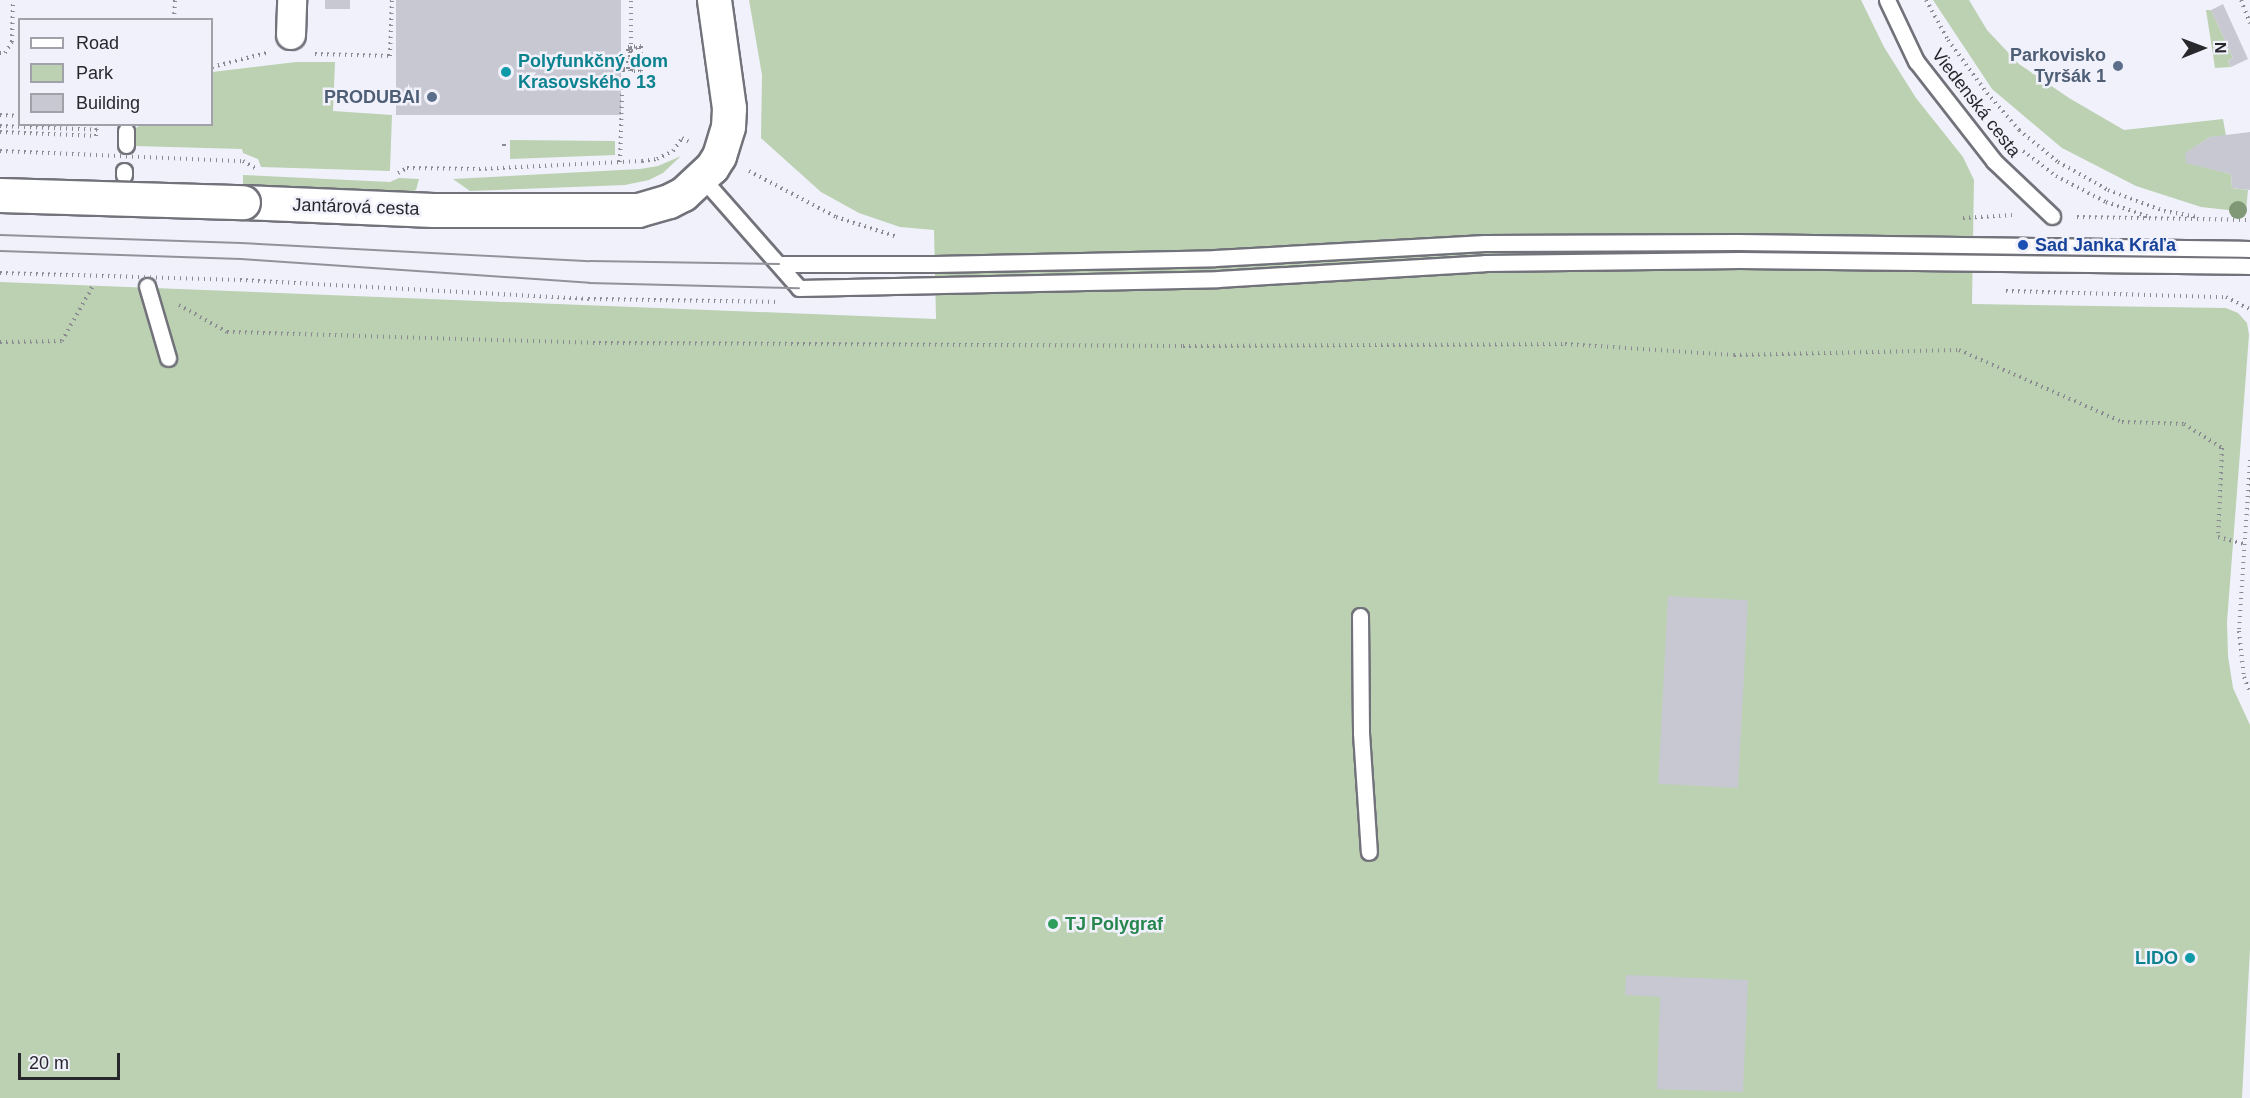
<!DOCTYPE html>
<html>
<head>
<meta charset="utf-8">
<style>
  body { margin:0 }
  #map { position:relative; width:2250px; height:1098px; overflow:hidden; background:#f1f1fc; font-family:Arial,sans-serif }
  div>[style] { position:absolute }
  [style*='--x'] { left:calc(var(--x)*1px); top:calc(var(--y)*1px); width:calc(var(--w)*1px); rotate:calc(var(--a)*1deg) }
  .green>* { inset:0; background:#bbd1b2 }
  .building>* { inset:0; background:#c8c8d3; transform-origin:0 0 }
  .path>* { height:4px; margin-top:-2px; transform-origin:0; background:repeating-linear-gradient(90deg,#8a8a92 0 1.5px,transparent 0 6px) }
  .roads { filter:drop-shadow(2px 0 #72727b) drop-shadow(-2px 0 #72727b) drop-shadow(0 2px #72727b) drop-shadow(0 -2px #72727b) }
  .lane>* { height:15px; margin:-7.5px; padding:0 7.5px; transform-origin:7.5px; border-radius:7.5px; background:#fff }
  .street>* { height:28px; margin:-14px; padding:0 14px; transform-origin:14px; border-radius:14px; background:#fff }
  .secondary>* { height:33px; margin:-16.5px; padding:0 16.5px; transform-origin:16.5px; border-radius:16.5px; background:#fff }
  .tram>* { height:1.5px; margin:-0.75px; padding:0 0.75px; transform-origin:0.75px; border-radius:0.75px; background:#92929a }
  .path-bridge>* { height:4px; margin-top:-2px; transform-origin:0; background:repeating-linear-gradient(90deg,#8a8a92 0 1.5px,transparent 0 6px) }
  .bridges { filter:drop-shadow(2px 0 #72727b) drop-shadow(-2px 0 #72727b) drop-shadow(0 2px #72727b) drop-shadow(0 -2px #72727b) }
  .secondary-bridge>* { height:33px; margin:-16.5px; padding:0 16.5px; transform-origin:16.5px; border-radius:16.5px; background:#fff }
  .trees>* { width:18px; height:18px; margin:-9px; border-radius:50%; background:#819876 }
  .dots>* { width:16px; height:16px; translate:-50% -50%; box-sizing:border-box; border:3px solid #f1f1fc; border-radius:50% }
  span { translate:-50% -50%; white-space:nowrap; text-align:center; line-height:1.15; -webkit-text-stroke:5px #f1f1fc; paint-order:stroke }
  .service-label { font-size:18px; color:#4e5e75; font-weight:700 }
  .right { translate:-100% -50%; text-align:right }
  .culture-label { font-size:18px; color:#0d838f; font-weight:700 }
  .left { translate:0 -50%; text-align:left }
  .street-label { font-size:18px; color:#28282c }
  .transit-label { font-size:18px; color:#164399; font-weight:700 }
  .leisure-label { font-size:18px; color:#27864d; font-weight:700 }
  .legend { position:absolute; left:18px; top:18px; width:195px; height:108px; box-sizing:border-box; background:#f1f1fc; border:2px solid #a1a1a9; margin:0; padding:8px 10px; list-style:none; font-size:18px; color:#28282c }
  .legend li { display:flex; align-items:center; gap:12px; height:30px }
  .legend b { width:30px; border:2px solid #a1a1a9 }
  .north { position:absolute; left:2172px; top:18px; width:60px; height:60px; -webkit-text-stroke:4px #f1f1fc; paint-order:stroke; rotate:89deg; font-size:16px; font-weight:700; line-height:24px; text-align:center; color:#28282c }
  .north::after { content:''; display:block; margin:auto; width:21px; height:27px; background:#28282c; clip-path:polygon(50% 0,100% 100%,50% 72%,0 100%) }
  .scale { position:absolute; left:18px; top:1053px; width:102px; height:27px; box-sizing:border-box; border:3px solid #28282c; border-top:0; padding-left:8px; font-size:18px; line-height:21px; white-space:nowrap; color:#28282c; -webkit-text-stroke:4px #f1f1fc; paint-order:stroke }
</style>
</head>
<body>
<div id="map">
  <div class="green">
    <i style="clip-path:polygon(749px 0,1861px 0,1884px 47px,1916px 98px,1963px 157px,1974px 180px,1972px 304px,2226px 308px,2238px 313px,2247px 323px,2249px 335px,2227px 622px,2228px 656px,2233px 688px,2250px 725px,2250px 949px,2242px 1098px,0 1098px,0 282px,936px 319px,934px 230px,900px 227px,859px 213px,821px 192px,761px 138px,762px 75px)"></i>
    <i style="clip-path:polygon(1933px 0,1969px 0,1987px 30px,2019px 64px,2069px 98px,2124px 130px,2223px 119px,2226px 136px,2210px 137px,2186px 153px,2186px 162px,2231px 174px,2232px 188px,2248px 190px,2246px 212px,2201px 207px,2136px 186px,2062px 148px,1992px 89px)"></i>
    <i style="clip-path:polygon(2206px 10px,2211px 10px,2233px 58px,2228px 61px,2231px 67px,2215px 68px)"></i>
    <i style="clip-path:polygon(296px 62px,335px 62px,333px 111px,392px 115px,390px 171px,261px 167px,258px 159px,243px 153px,242px 149px,134px 146px,134px 129px,141px 125px,212px 124px,212px 72px)"></i>
    <i style="clip-path:polygon(510px 140px,615px 141px,615px 155px,510px 159px)"></i>
    <i style="clip-path:polygon(681px 156px,663px 173px,649px 180px,625px 185px,470px 191px,453px 179px,640px 169px,658px 166px)"></i>
    <i style="clip-path:polygon(243px 175px,390px 182px,399px 178px,419px 179px,416px 190px,404px 195px,243px 184px)"></i>
  </div>
  <div class="building">
    <i style="left:325px;top:0;width:25px;height:9px"></i>
    <i style="left:396px;top:0;width:225px;height:115px"></i>
    <i style="clip-path:polygon(2223px 4px,2248px 59px,2231px 67px,2228px 61px,2233px 58px,2211px 10px)"></i>
    <i style="clip-path:polygon(2250px 132px,2250px 190px,2232px 188px,2231px 174px,2186px 163px,2185px 153px,2210px 137px)"></i>
    <i style="left:1668px;top:596px;width:80px;height:188px;rotate:3deg"></i>
    <i style="clip-path:polygon(1626px 975px,1748px 980px,1743px 1092px,1657px 1089px,1660px 997px,1625px 995px)"></i>
  </div>
  <div class="path">
    <i style="--x:1926;--y:0;--w:46;--a:61.2"></i>
    <i style="--x:1948;--y:40;--w:66;--a:53.7"></i>
    <i style="--x:1987;--y:93;--w:49;--a:49.1"></i>
    <i style="--x:2019;--y:130;--w:50;--a:39.4"></i>
    <i style="--x:2058;--y:162;--w:57;--a:29.2"></i>
    <i style="--x:2108;--y:190;--w:60;--a:20.6"></i>
    <i style="--x:2164;--y:211;--w:35;--a:10"></i>
    <i style="--x:2241;--y:0;--w:25;--a:69"></i>
    <i style="--x:174;--y:20;--w:20;--a:-87"></i>
    <i style="--x:0;--y:53;--w:5;--a:0"></i>
    <i style="--x:5;--y:53;--w:13;--a:-58"></i>
    <i style="--x:12;--y:42;--w:42;--a:-88.6"></i>
    <i style="--x:315;--y:54;--w:75;--a:1.5"></i>
    <i style="--x:390;--y:56;--w:56;--a:-88"></i>
    <i style="--x:212;--y:67;--w:56;--a:-14.5"></i>
    <i style="--x:0;--y:115;--w:20;--a:3"></i>
    <i style="--x:0;--y:126;--w:102;--a:2.2"></i>
    <i style="--x:504;--y:146;--w:6;--a:-90"></i>
    <i style="--x:2023;--y:151;--w:41;--a:37.1"></i>
    <i style="--x:2056;--y:176;--w:56;--a:27.5"></i>
    <i style="--x:2106;--y:202;--w:46;--a:19.2"></i>
    <i style="--x:243;--y:161;--w:14;--a:30"></i>
    <i style="--x:620;--y:162;--w:93;--a:-88.2"></i>
    <i style="--x:623;--y:69;--w:5;--a:0"></i>
    <i style="--x:628;--y:69;--w:22;--a:-90"></i>
    <i style="--x:628;--y:47;--w:13;--a:-4"></i>
    <i style="--x:641;--y:46;--w:25;--a:90"></i>
    <i style="--x:641;--y:71;--w:11;--a:180"></i>
    <i style="--x:630;--y:71;--w:23;--a:-90"></i>
    <i style="--x:630;--y:48;--w:9;--a:0"></i>
    <i style="--x:639;--y:48;--w:22;--a:90"></i>
    <i style="--x:639;--y:70;--w:7;--a:180"></i>
    <i style="--x:632;--y:70;--w:20;--a:-93"></i>
    <i style="--x:631;--y:50;--w:50;--a:-90"></i>
    <i style="--x:749;--y:171;--w:98;--a:27.9"></i>
    <i style="--x:836;--y:217;--w:65;--a:17.9"></i>
    <i style="--x:398;--y:173;--w:10;--a:-29"></i>
    <i style="--x:407;--y:168;--w:72;--a:0.8"></i>
    <i style="--x:479;--y:169;--w:163;--a:-2.8"></i>
    <i style="--x:642;--y:161;--w:15;--a:-8"></i>
    <i style="--x:657;--y:159;--w:18;--a:-27"></i>
    <i style="--x:673;--y:151;--w:16;--a:-55"></i>
    <i style="--x:682;--y:138;--w:7;--a:27"></i>
    <i style="--x:2077;--y:217;--w:173;--a:1"></i>
    <i style="--x:1963;--y:218;--w:49;--a:-3.5"></i>
    <i style="--x:240;--y:280;--w:349;--a:3.1"></i>
    <i style="--x:588;--y:299;--w:191;--a:0.9"></i>
    <i style="--x:2006;--y:291;--w:220;--a:1.6"></i>
    <i style="--x:2226;--y:297;--w:27;--a:27"></i>
    <i style="--x:179;--y:305;--w:55;--a:29.4"></i>
    <i style="--x:227;--y:332;--w:366;--a:1.7"></i>
    <i style="--x:593;--y:343;--w:590;--a:0.29"></i>
    <i style="--x:1183;--y:346;--w:382;--a:-0.3"></i>
    <i style="--x:1565;--y:344;--w:169;--a:3.7"></i>
    <i style="--x:1734;--y:355;--w:225;--a:-1.3"></i>
    <i style="--x:1959;--y:350;--w:178;--a:23.8"></i>
    <i style="--x:2122;--y:422;--w:62;--a:1.8"></i>
    <i style="--x:2184;--y:424;--w:45;--a:32.3"></i>
    <i style="--x:2222;--y:448;--w:89;--a:92.6"></i>
    <i style="--x:2218;--y:537;--w:28;--a:15"></i>
    <i style="--x:0;--y:342;--w:62;--a:-0.9"></i>
    <i style="--x:62;--y:341;--w:65;--a:-60.7"></i>
    <i style="--x:2250;--y:460;--w:171;--a:93.7"></i>
    <i style="--x:2239;--y:631;--w:46;--a:83.8"></i>
    <i style="--x:2244;--y:677;--w:16;--a:68"></i>
  </div>
  <div class="roads">
    <div class="lane">
      <i style="--x:1887;--y:0;--w:68;--a:64.6"></i>
      <i style="--x:1916;--y:61;--w:127;--a:52"></i>
      <i style="--x:1994;--y:161;--w:80;--a:43.5"></i>
      <i style="--x:126;--y:145;--w:14;--a:-90"></i>
      <i style="--x:124;--y:171;--w:4;--a:90"></i>
      <i style="--x:703;--y:179;--w:145;--a:48.6"></i>
      <i style="--x:799;--y:288;--w:419;--a:-1.2"></i>
      <i style="--x:1218;--y:279;--w:267;--a:-3.4"></i>
      <i style="--x:1485;--y:263;--w:255;--a:-0.7"></i>
      <i style="--x:1740;--y:260;--w:510;--a:0.67"></i>
      <i style="--x:779;--y:264;--w:156;--a:0"></i>
      <i style="--x:935;--y:264;--w:280;--a:-1.2"></i>
      <i style="--x:1215;--y:258;--w:270;--a:-3.2"></i>
      <i style="--x:1485;--y:243;--w:253;--a:-0.2"></i>
      <i style="--x:1738;--y:242;--w:512;--a:0.78"></i>
      <i style="--x:147;--y:286;--w:75;--a:73.7"></i>
      <i style="--x:1360;--y:616;--w:117;--a:89.5"></i>
      <i style="--x:1361;--y:733;--w:119;--a:86.2"></i>
    </div>
    <div class="street">
      <i style="--x:291;--y:35;--w:35;--a:-88"></i>
    </div>
    <div class="secondary">
      <i style="--x:243;--y:202;--w:190;--a:2.4"></i>
      <i style="--x:433;--y:210;--w:205;--a:0"></i>
      <i style="--x:638;--y:210;--w:32;--a:-16"></i>
      <i style="--x:669;--y:201;--w:16;--a:-27"></i>
      <i style="--x:683;--y:194;--w:40;--a:-43"></i>
      <i style="--x:712;--y:167;--w:13;--a:-58"></i>
      <i style="--x:719;--y:156;--w:30;--a:-73"></i>
      <i style="--x:728;--y:127;--w:19;--a:-87"></i>
      <i style="--x:729;--y:108;--w:109;--a:-97.9"></i>
    </div>
  </div>
  <div class="tram">
    <i style="--x:0;--y:235;--w:241;--a:1.9"></i>
    <i style="--x:241;--y:243;--w:349;--a:3"></i>
    <i style="--x:590;--y:261;--w:189;--a:0.9"></i>
    <i style="--x:0;--y:251;--w:241;--a:1.9"></i>
    <i style="--x:241;--y:259;--w:349;--a:3.9"></i>
    <i style="--x:589;--y:283;--w:210;--a:1.4"></i>
  </div>
  <div class="path-bridge">
    <i style="--x:0;--y:132;--w:96;--a:2.4"></i>
    <i style="--x:96;--y:136;--w:12;--a:-85"></i>
    <i style="--x:0;--y:151;--w:243;--a:2.4"></i>
    <i style="--x:0;--y:273;--w:240;--a:1.7"></i>
  </div>
  <div class="bridges">
    <div class="secondary-bridge">
      <i style="--x:0;--y:195;--w:243;--a:1.7"></i>
    </div>
  </div>
  <div class="trees">
    <i style="left:2238px;top:210px"></i>
  </div>
  <div class="dots">
    <i style="left:2118px;top:66px;background:#5c6f8a"></i>
    <i style="left:506px;top:72px;background:#0f9aa8"></i>
    <i style="left:432px;top:97px;background:#5c6f8a"></i>
    <i style="left:2023px;top:245px;background:#1a4fb4"></i>
    <i style="left:1053px;top:924px;background:#2e9e5b"></i>
    <i style="left:2190px;top:958px;background:#0f9aa8"></i>
  </div>
  <div class="service-label">
    <span class="right" style="left:2106px;top:66px">Parkovisko<br>Tyršák 1</span>
    <span class="right" style="left:420px;top:97px">PRODUBAI</span>
  </div>
  <div class="culture-label">
    <span class="left" style="left:518px;top:72px">Polyfunkčný dom<br>Krasovského 13</span>
    <span class="right" style="left:2178px;top:958px">LIDO</span>
  </div>
  <div class="street-label">
    <span style="left:1976px;top:103px;rotate:52deg">Viedenská cesta</span>
    <span style="left:356px;top:207px;rotate:2deg">Jantárová cesta</span>
  </div>
  <div class="transit-label">
    <span class="left" style="left:2035px;top:245px">Sad Janka Kráľa</span>
  </div>
  <div class="leisure-label">
    <span class="left" style="left:1065px;top:924px">TJ Polygraf</span>
  </div>
  <ul class="legend">
  <li><b style="height:8px;background:#fff"></b>Road</li>
  <li><b style="height:16px;background:#bbd1b2"></b>Park</li>
  <li><b style="height:16px;background:#c8c8d3"></b>Building</li>
  </ul>
  <div class="north">N</div>
  <div class="scale">20 m</div>
</div>
</body>
</html>
